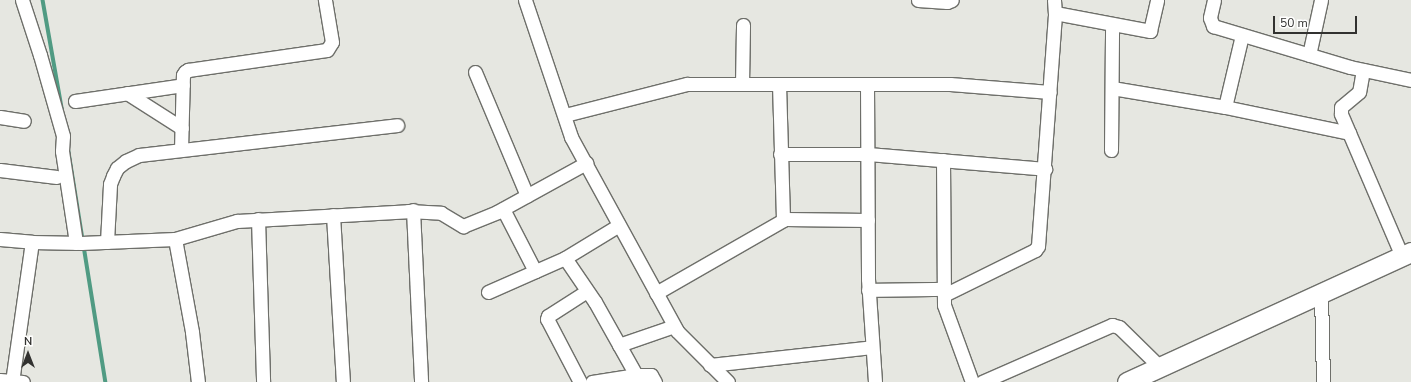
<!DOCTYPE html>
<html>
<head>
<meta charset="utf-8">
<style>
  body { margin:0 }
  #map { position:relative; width:1411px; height:382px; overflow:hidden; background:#e6e7e1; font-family:"Nunito Sans",sans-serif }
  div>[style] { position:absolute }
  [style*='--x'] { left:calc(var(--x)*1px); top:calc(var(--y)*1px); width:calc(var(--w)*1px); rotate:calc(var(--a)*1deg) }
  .stream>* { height:3.5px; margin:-1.75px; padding:0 1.75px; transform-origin:1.75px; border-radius:1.75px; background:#509b83 }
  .roads { filter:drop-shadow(1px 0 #6e6f6a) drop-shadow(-1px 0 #6e6f6a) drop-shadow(0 1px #6e6f6a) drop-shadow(0 -1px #6e6f6a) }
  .minor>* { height:13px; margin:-6.5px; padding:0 6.5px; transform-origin:6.5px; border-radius:6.5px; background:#fff }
  .highway>* { height:19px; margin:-9.5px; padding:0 9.5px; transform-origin:9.5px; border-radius:9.5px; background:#fff }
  span { translate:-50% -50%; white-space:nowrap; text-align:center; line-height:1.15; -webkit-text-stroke:3.5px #fffffe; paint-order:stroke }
  .north { position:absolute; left:8px; top:334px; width:40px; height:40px; -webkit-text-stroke:3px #fffffe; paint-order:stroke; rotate:0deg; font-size:11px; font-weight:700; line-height:16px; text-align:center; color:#323230 }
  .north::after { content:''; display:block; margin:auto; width:14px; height:18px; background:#323230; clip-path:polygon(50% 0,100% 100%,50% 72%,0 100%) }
  .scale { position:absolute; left:1273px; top:16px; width:84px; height:18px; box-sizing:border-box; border:2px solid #323230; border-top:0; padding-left:5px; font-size:12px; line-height:14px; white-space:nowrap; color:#323230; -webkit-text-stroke:3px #fffffe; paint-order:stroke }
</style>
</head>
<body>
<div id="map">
  <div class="stream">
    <i style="--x:43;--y:0;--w:110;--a:80"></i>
    <i style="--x:68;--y:146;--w:239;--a:80.9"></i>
  </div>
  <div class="roads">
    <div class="minor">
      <i style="--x:22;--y:0;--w:58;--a:71.9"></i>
      <i style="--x:40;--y:55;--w:84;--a:74.1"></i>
      <i style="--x:63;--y:136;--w:15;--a:94"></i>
      <i style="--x:62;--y:151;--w:93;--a:81.3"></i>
      <i style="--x:525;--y:0;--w:145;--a:71.4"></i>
      <i style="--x:571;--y:137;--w:221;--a:61.3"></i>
      <i style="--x:677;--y:331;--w:72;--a:45"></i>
      <i style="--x:918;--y:0;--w:29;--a:4"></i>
      <i style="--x:947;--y:2;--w:5;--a:-22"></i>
      <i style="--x:1054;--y:0;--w:13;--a:86"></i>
      <i style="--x:1055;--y:13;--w:97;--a:10.7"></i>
      <i style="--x:1150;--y:31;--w:32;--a:-77"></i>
      <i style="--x:1214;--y:0;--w:18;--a:103"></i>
      <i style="--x:1210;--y:18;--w:9;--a:69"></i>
      <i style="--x:1213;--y:26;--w:143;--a:16.7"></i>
      <i style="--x:1350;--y:67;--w:62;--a:12"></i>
      <i style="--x:1309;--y:55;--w:56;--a:-77.7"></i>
      <i style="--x:1363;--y:70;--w:22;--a:100"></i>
      <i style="--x:1359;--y:92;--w:23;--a:140"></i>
      <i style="--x:1341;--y:107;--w:7;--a:90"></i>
      <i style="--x:1341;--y:114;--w:155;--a:66.8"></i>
      <i style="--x:475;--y:72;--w:134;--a:67.2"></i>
      <i style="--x:742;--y:84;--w:59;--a:-89"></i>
      <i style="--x:779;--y:84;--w:136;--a:88.3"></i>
      <i style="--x:867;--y:84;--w:195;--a:89.7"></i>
      <i style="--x:868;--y:279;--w:103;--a:86.1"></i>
      <i style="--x:1112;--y:88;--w:115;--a:9.5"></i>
      <i style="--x:1225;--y:107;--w:127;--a:11.8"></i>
      <i style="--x:127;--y:93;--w:65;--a:32.5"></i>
      <i style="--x:75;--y:101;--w:109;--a:-8.4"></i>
      <i style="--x:1225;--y:107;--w:74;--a:-76.7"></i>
      <i style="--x:565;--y:115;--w:126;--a:-14.3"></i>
      <i style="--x:687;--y:84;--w:263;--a:0"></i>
      <i style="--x:950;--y:84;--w:100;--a:4.6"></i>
      <i style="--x:0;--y:117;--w:24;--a:9"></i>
      <i style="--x:181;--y:150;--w:75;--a:-88.5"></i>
      <i style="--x:183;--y:75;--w:4;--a:-56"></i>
      <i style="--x:185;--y:72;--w:4;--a:-34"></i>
      <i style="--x:188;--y:70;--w:140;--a:-8.2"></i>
      <i style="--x:327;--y:50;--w:9;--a:-58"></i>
      <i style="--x:332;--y:42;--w:43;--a:-99.5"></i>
      <i style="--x:1111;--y:150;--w:126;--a:-89.5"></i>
      <i style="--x:780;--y:154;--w:88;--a:0"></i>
      <i style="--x:868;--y:154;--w:178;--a:4.8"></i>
      <i style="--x:943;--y:160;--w:145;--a:89.6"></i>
      <i style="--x:944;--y:305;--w:82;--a:70"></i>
      <i style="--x:0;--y:170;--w:57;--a:7"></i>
      <i style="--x:503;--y:209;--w:70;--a:62.7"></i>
      <i style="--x:413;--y:210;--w:172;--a:87.3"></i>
      <i style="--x:333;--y:215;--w:167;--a:86.6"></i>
      <i style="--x:258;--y:219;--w:163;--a:88.2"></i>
      <i style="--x:0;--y:239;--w:32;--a:5"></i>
      <i style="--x:32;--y:242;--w:49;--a:1.2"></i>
      <i style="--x:81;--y:243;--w:94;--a:-2.4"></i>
      <i style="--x:175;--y:239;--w:95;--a:79.6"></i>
      <i style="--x:192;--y:332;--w:50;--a:83.2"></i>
      <i style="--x:175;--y:239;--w:65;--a:-16.2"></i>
      <i style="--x:237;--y:221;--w:171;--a:-3.3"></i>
      <i style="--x:408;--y:211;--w:33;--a:3"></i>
      <i style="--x:441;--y:213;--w:26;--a:31"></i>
      <i style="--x:463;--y:226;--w:37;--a:-22"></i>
      <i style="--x:497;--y:212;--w:102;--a:-28.8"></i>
      <i style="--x:107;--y:242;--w:58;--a:-87"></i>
      <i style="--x:110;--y:184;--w:9;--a:-69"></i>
      <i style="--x:113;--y:176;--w:9;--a:-63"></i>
      <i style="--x:117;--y:168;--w:11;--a:-38"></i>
      <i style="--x:126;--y:161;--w:14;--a:-25"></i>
      <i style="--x:139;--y:155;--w:260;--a:-6.6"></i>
      <i style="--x:868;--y:290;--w:76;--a:-0.8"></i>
      <i style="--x:488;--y:292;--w:84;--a:-23.8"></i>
      <i style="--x:656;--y:293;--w:149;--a:-29.8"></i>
      <i style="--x:785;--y:219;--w:83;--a:0.7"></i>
      <i style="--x:1321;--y:293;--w:89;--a:88.7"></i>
      <i style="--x:944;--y:295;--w:102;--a:-26.3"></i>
      <i style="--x:1035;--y:250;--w:5;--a:-53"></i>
      <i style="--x:1038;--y:246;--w:234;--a:-85.8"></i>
      <i style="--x:619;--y:345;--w:58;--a:-19.1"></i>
      <i style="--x:710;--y:365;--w:163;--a:-6.3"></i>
      <i style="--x:636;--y:375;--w:15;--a:0"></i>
      <i style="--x:651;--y:375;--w:8;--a:60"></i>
      <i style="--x:0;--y:380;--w:23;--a:5"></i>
      <i style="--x:12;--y:382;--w:141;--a:-81.9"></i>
      <i style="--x:580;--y:382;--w:71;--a:-117.6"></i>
      <i style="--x:547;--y:319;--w:3;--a:-72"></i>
      <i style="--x:548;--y:316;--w:46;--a:-32.7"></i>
      <i style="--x:592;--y:382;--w:45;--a:-9"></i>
      <i style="--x:636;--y:375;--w:84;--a:-119.3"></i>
      <i style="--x:595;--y:302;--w:53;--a:-124.3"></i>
      <i style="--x:565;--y:258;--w:63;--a:-31.4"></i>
      <i style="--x:982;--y:382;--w:142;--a:-23.7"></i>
      <i style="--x:1112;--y:325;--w:7;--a:16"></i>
      <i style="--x:1119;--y:327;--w:57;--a:44.3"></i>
    </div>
    <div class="highway">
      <i style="--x:1127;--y:382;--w:312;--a:-24.6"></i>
    </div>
  </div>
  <div class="north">N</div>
  <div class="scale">50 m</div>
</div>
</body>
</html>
